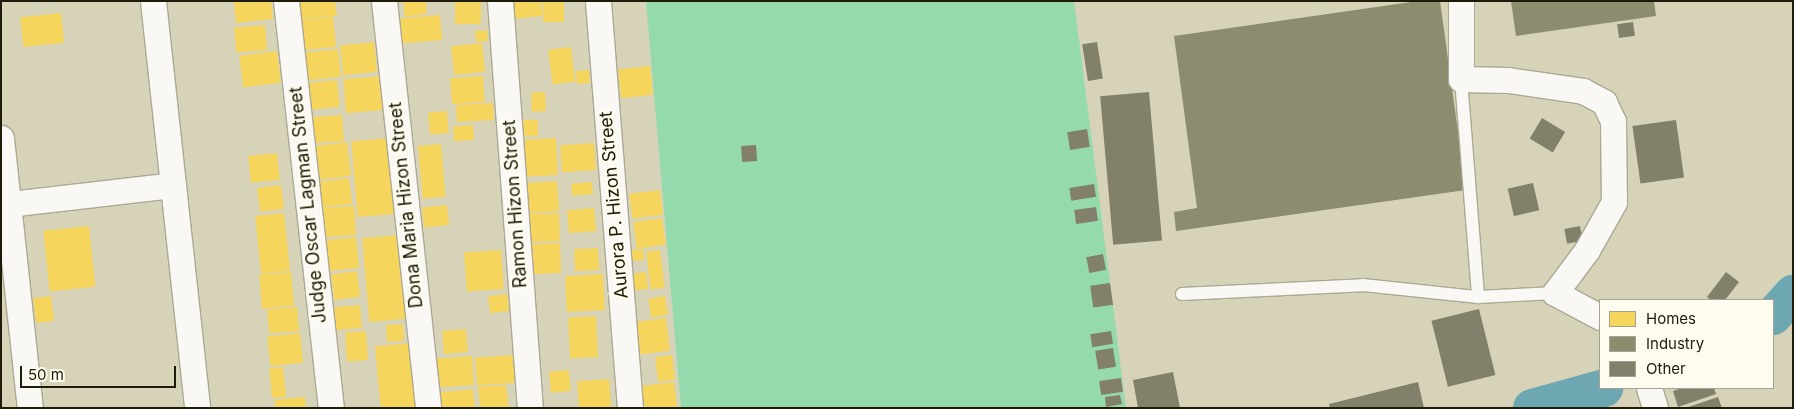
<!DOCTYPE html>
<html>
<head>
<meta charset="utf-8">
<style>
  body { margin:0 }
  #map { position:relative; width:1794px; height:409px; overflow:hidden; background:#d6d3b9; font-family:Inter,sans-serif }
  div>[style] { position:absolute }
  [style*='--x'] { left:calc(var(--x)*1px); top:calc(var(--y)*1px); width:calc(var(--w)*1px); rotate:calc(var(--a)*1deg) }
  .green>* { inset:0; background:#94daad }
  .homes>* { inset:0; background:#f6d55c; transform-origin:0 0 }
  .industry>* { inset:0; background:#8c8c6e }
  .river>* { height:38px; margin:-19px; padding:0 19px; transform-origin:19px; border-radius:19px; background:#6da7b1 }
  .building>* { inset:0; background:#827f6b; transform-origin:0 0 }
  .roads { filter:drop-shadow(1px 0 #aba894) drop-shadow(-1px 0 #aba894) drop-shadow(0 1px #aba894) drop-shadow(0 -1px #aba894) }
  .service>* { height:12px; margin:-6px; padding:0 6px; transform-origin:6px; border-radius:6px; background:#f9f8f4 }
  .minor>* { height:25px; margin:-12.5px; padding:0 12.5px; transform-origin:12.5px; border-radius:12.5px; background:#f9f8f4 }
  span { translate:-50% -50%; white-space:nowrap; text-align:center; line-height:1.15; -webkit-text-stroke:5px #fefcee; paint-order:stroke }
  .street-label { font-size:18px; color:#1e1b08 }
  .frame { position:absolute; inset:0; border:2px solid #1e1b08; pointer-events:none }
  .legend { position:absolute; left:1599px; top:299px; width:175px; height:90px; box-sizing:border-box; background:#fefcee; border:1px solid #a4a292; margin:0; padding:6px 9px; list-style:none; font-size:15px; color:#1e1b08 }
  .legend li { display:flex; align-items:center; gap:10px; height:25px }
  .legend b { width:25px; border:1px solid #a4a292 }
  .scale { position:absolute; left:20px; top:366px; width:156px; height:22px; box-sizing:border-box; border:2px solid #1e1b08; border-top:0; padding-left:6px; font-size:15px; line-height:18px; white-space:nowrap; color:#1e1b08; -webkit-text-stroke:4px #fefcee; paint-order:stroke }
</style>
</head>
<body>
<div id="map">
  <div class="green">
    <i style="clip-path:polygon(646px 1px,1074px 1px,1126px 408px,681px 408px)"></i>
  </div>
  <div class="homes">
    <i style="clip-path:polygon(234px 1px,271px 1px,273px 19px,236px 23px)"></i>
    <i style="clip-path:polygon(296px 1px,335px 1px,337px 16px,298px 20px)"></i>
    <i style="clip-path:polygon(403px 1px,426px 1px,427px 14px,405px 17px)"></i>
    <i style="left:455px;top:1px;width:26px;height:23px"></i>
    <i style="clip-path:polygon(510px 1px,541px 1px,542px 16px,511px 19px)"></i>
    <i style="left:543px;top:1px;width:21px;height:21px"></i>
    <i style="left:61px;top:13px;width:30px;height:41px;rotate:84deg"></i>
    <i style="left:440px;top:15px;width:25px;height:46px;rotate:85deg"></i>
    <i style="left:333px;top:17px;width:30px;height:35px;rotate:84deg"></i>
    <i style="left:265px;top:25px;width:25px;height:31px;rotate:85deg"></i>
    <i style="left:487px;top:30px;width:11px;height:12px;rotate:85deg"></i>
    <i style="left:374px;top:42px;width:30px;height:34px;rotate:84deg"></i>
    <i style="left:482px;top:43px;width:29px;height:31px;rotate:84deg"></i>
    <i style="left:571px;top:47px;width:35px;height:23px;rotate:83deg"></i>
    <i style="left:338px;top:49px;width:28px;height:38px;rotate:84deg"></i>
    <i style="left:277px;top:51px;width:32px;height:38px;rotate:83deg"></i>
    <i style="left:650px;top:66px;width:29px;height:32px;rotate:84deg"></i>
    <i style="left:589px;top:70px;width:13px;height:13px;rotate:86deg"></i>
    <i style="left:381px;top:76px;width:34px;height:38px;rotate:85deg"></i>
    <i style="left:483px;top:76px;width:26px;height:33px;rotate:86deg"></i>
    <i style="left:337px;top:80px;width:27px;height:32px;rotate:84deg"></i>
    <i style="left:545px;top:92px;width:19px;height:14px;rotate:87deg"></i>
    <i style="left:493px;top:103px;width:17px;height:37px;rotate:87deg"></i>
    <i style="left:447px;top:111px;width:22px;height:19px;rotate:85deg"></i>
    <i style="left:342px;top:115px;width:26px;height:32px;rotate:86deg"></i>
    <i style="left:538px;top:120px;width:16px;height:20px;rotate:90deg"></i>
    <i style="left:473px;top:125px;width:15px;height:20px;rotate:86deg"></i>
    <i style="left:389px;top:138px;width:76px;height:38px;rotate:85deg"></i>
    <i style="left:556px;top:138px;width:37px;height:34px;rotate:87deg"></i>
    <i style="left:347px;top:142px;width:34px;height:34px;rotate:83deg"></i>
    <i style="left:594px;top:143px;width:27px;height:34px;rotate:86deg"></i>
    <i style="left:441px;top:144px;width:53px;height:23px;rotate:85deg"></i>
    <i style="left:277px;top:153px;width:27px;height:29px;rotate:84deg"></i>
    <i style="left:349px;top:178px;width:26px;height:34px;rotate:83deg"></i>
    <i style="left:557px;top:181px;width:30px;height:36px;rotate:86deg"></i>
    <i style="left:592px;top:182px;width:12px;height:21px;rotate:85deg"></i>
    <i style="left:281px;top:185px;width:24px;height:24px;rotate:83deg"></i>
    <i style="left:660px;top:190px;width:25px;height:31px;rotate:83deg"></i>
    <i style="left:447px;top:205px;width:20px;height:25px;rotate:84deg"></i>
    <i style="left:354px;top:206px;width:29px;height:36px;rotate:86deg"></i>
    <i style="left:594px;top:208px;width:23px;height:27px;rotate:85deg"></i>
    <i style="left:284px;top:213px;width:58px;height:29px;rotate:84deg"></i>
    <i style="left:559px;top:213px;width:28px;height:36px;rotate:88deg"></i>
    <i style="left:662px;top:218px;width:27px;height:29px;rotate:82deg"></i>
    <i style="left:89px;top:226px;width:61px;height:46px;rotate:84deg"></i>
    <i style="left:399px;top:235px;width:84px;height:37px;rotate:85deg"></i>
    <i style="left:356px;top:237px;width:31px;height:33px;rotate:84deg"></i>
    <i style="left:560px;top:243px;width:30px;height:36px;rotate:88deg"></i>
    <i style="left:598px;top:248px;width:22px;height:24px;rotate:87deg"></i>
    <i style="left:643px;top:249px;width:11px;height:14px;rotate:85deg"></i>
    <i style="left:501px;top:250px;width:39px;height:37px;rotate:86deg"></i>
    <i style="left:660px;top:250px;width:38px;height:14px;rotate:83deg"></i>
    <i style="left:357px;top:271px;width:26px;height:26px;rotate:83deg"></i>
    <i style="left:291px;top:272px;width:34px;height:32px;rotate:85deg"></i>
    <i style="left:646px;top:272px;width:17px;height:16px;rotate:83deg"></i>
    <i style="left:603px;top:274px;width:36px;height:38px;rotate:87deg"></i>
    <i style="left:507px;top:294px;width:17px;height:19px;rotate:83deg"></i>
    <i style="left:51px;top:296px;width:25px;height:18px;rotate:83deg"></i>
    <i style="left:665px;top:296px;width:19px;height:17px;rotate:81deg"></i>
    <i style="left:360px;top:305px;width:23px;height:31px;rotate:85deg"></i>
    <i style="left:297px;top:307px;width:24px;height:30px;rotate:85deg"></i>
    <i style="left:596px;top:316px;width:41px;height:28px;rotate:87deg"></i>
    <i style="left:666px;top:318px;width:33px;height:36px;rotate:83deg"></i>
    <i style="left:403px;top:324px;width:17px;height:17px;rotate:87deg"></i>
    <i style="left:466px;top:329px;width:23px;height:24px;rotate:85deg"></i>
    <i style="left:366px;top:331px;width:29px;height:21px;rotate:86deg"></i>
    <i style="left:300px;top:333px;width:30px;height:33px;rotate:84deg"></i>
    <i style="left:412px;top:343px;width:65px;height:37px;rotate:85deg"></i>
    <i style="left:513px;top:355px;width:28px;height:38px;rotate:86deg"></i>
    <i style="left:672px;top:355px;width:25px;height:17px;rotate:83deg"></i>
    <i style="left:472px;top:356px;width:29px;height:36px;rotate:86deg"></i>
    <i style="left:283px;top:367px;width:30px;height:14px;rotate:84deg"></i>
    <i style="left:569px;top:370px;width:21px;height:20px;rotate:85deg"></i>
    <i style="left:609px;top:379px;width:29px;height:32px;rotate:86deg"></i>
    <i style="clip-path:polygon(674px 382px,677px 408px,643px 408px,640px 386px)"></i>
    <i style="clip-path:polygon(506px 385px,509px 408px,480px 408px,478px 387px)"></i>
    <i style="clip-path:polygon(473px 389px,475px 408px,434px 408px,433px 393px)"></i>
    <i style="clip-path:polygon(305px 397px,306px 408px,275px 408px,275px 400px)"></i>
  </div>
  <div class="industry">
    <i style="clip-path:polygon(1418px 1px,1440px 1px,1466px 190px,1176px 231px,1174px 212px,1197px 208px,1174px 36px)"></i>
    <i style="clip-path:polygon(1511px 1px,1654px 1px,1656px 16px,1516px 36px)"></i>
  </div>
  <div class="river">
    <i style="--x:1773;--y:316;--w:30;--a:-48"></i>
    <i style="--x:1532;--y:408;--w:75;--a:-15.5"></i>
  </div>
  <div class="building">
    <i style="left:1633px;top:22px;width:14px;height:16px;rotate:82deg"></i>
    <i style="left:1097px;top:42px;width:37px;height:15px;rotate:81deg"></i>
    <i style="left:1149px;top:92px;width:149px;height:49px;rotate:85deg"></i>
    <i style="left:1542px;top:118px;width:27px;height:24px;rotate:31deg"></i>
    <i style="left:1676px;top:120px;width:58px;height:44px;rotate:82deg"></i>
    <i style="left:1087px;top:129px;width:18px;height:20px;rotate:81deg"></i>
    <i style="left:756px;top:145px;width:16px;height:15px;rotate:86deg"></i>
    <i style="left:1533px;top:183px;width:28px;height:26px;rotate:77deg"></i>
    <i style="left:1094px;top:184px;width:13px;height:25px;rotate:81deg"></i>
    <i style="left:1096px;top:207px;width:14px;height:22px;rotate:82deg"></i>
    <i style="left:1580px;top:226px;width:15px;height:16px;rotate:79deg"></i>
    <i style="left:1103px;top:254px;width:16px;height:17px;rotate:79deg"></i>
    <i style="clip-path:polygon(1726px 272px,1739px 282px,1725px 300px,1711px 300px,1707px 297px)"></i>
    <i style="left:1110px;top:283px;width:22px;height:20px;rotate:82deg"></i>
    <i style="left:1479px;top:309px;width:68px;height:49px;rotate:76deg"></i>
    <i style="left:1111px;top:331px;width:13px;height:21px;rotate:81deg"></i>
    <i style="left:1113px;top:348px;width:19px;height:18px;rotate:81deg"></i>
    <i style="clip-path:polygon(1173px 372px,1180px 408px,1138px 408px,1133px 380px)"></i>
    <i style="left:1121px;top:378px;width:14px;height:22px;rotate:82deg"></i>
    <i style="clip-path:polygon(1418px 382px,1424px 408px,1330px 408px,1329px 404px)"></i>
    <i style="clip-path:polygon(1682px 388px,1714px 388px,1716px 394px,1678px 407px,1673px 391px)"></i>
    <i style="clip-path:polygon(1120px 395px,1122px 404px,1106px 407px,1105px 397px)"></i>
    <i style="clip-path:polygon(1718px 397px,1722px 408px,1688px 408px,1688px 407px)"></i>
  </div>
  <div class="roads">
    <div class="service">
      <i style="--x:1461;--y:79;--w:219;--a:85.5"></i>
      <i style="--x:1182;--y:294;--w:181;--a:-2.8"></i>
      <i style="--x:1363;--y:285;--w:116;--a:6"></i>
      <i style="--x:1478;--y:297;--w:77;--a:-3"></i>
    </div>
    <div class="minor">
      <i style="--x:153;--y:1;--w:409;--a:83.8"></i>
      <i style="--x:286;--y:1;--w:409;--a:83.7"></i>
      <i style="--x:384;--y:1;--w:409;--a:83.8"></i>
      <i style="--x:500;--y:1;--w:408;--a:85.8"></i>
      <i style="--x:598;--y:1;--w:408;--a:85.5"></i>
      <i style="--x:1461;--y:1;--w:78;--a:90"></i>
      <i style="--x:1461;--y:79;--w:47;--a:1.2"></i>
      <i style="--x:1508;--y:80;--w:76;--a:8.3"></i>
      <i style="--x:1583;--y:91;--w:24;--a:28"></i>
      <i style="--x:1604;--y:102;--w:21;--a:65"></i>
      <i style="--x:1613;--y:121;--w:81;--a:89.3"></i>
      <i style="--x:1614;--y:202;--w:55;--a:119.4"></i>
      <i style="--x:1587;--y:250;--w:54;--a:126.7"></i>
      <i style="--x:1555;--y:293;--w:51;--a:28.1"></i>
      <i style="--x:1;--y:138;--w:272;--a:83.9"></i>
      <i style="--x:1;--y:205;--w:173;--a:-6.6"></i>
      <i style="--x:1649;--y:388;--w:21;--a:73"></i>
    </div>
  </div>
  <div class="street-label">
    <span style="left:515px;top:204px;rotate:-94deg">Ramon Hizon Street</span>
    <span style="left:308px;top:205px;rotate:-96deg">Judge Oscar Lagman Street</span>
    <span style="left:406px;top:205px;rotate:-96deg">Dona Maria Hizon Street</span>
    <span style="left:614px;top:205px;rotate:-95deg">Aurora P. Hizon Street</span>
  </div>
  <div class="frame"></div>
  <ul class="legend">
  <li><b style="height:14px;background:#f6d55c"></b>Homes</li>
  <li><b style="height:14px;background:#8c8c6e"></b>Industry</li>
  <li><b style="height:14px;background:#827f6b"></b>Other</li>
  </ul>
  <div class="scale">50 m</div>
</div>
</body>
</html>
